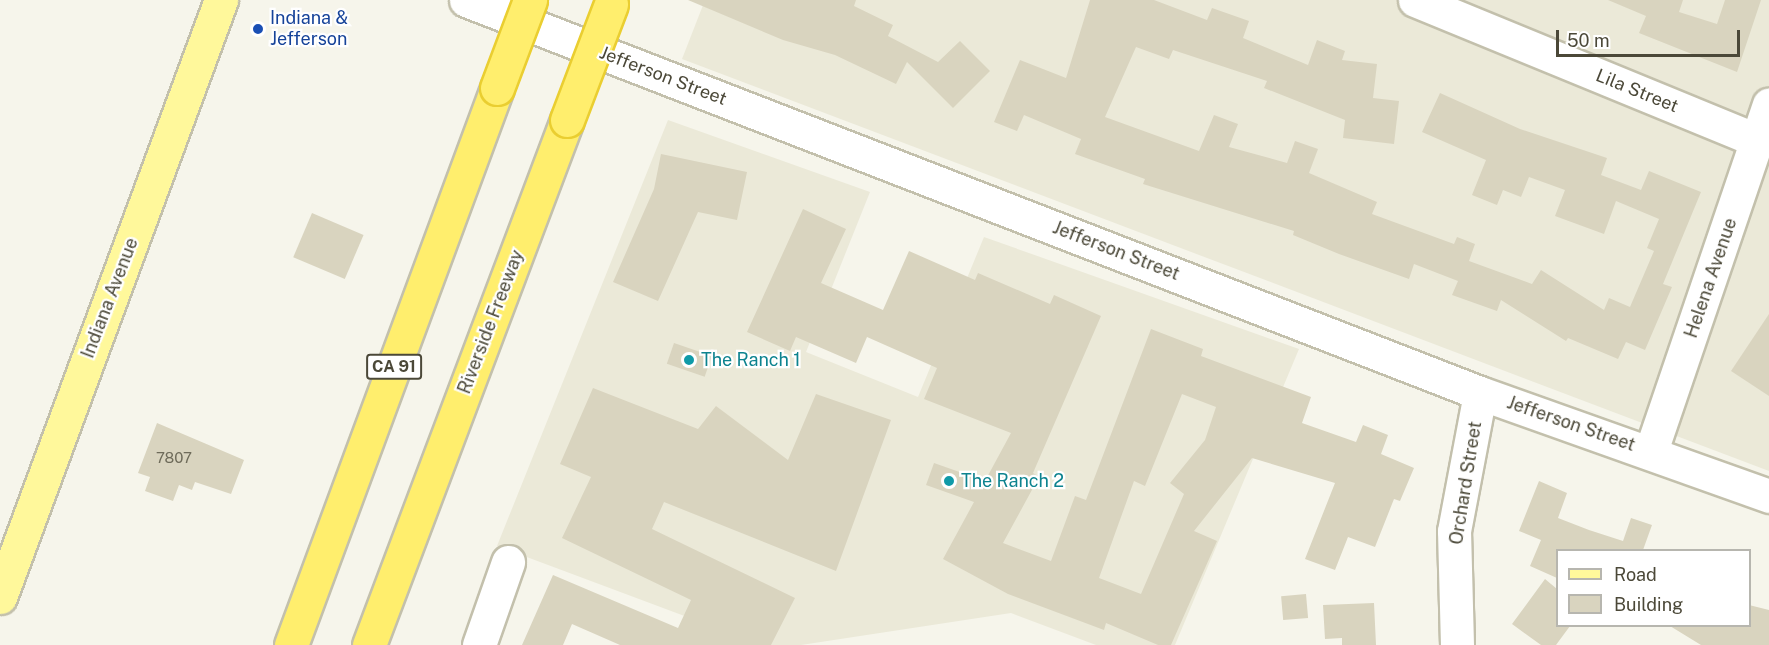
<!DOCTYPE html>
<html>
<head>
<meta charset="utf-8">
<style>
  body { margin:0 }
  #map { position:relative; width:1769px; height:645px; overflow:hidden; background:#f6f5eb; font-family:"Public Sans",sans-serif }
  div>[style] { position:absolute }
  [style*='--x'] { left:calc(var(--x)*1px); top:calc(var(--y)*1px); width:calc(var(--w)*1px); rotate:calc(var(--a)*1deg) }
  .residential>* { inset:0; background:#ebe9d8 }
  .building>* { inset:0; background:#d9d4bf; transform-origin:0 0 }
  .roads { filter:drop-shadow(2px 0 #c3c0ac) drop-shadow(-2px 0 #c3c0ac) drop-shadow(0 2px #c3c0ac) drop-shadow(0 -2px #c3c0ac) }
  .minor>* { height:33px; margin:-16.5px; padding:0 16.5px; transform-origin:16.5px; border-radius:16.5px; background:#fff }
  .major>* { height:33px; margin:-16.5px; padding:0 16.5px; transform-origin:16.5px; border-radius:16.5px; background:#fff89b }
  .highway>* { height:33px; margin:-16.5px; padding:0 16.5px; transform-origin:16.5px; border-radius:16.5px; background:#ffee6d }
  .bridges { filter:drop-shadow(2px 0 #eace31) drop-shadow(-2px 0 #eace31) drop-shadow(0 2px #eace31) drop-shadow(0 -2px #eace31) }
  .highway-bridge>* { height:33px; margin:-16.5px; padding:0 16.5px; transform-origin:16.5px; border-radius:16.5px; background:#ffee6d }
  .dots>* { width:16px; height:16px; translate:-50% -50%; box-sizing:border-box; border:3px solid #fff; border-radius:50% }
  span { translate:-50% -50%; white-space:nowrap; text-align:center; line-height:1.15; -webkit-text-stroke:4.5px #fff; paint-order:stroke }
  .number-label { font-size:15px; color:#6e6b5a }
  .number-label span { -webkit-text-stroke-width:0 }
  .shield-label span { padding:2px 4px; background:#fff; border:2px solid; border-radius:4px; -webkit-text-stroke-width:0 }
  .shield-label { font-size:16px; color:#4b4838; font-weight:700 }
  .transit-label { font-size:18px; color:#164399 }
  .left { translate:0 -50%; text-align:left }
  .street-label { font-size:18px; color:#4b4838 }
  .culture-label { font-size:18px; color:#0d838f }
  .legend { position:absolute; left:1556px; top:549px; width:195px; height:78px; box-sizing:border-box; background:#fff; border:2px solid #b7b6af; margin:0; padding:8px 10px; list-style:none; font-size:18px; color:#4b4838 }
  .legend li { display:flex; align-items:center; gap:12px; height:30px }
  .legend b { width:30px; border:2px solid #b7b6af }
  .scale { position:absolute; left:1556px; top:30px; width:184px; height:27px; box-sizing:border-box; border:3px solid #4b4838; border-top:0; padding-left:8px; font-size:18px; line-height:21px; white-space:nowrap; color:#4b4838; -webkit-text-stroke:4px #fff; paint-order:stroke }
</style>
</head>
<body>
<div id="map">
  <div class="residential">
    <i style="clip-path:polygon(705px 0,1769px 0,1769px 471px,682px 59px)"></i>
    <i style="clip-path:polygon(668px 120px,870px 192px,806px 352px,918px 397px,984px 237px,1299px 349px,1175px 645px,1096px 645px,1011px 613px,801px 645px,762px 645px,497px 546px)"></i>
  </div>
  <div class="building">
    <i style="clip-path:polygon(688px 0,856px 0,854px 6px,893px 25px,888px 36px,938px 62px,960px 41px,990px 71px,953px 108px,907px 62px,896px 84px,835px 55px,783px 40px)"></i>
    <i style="clip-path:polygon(1090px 0,1154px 0,1207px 20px,1212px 8px,1249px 21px,1243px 38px,1308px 65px,1317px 40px,1345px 51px,1342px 60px,1377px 64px,1373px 98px,1399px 101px,1394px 144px,1343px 138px,1345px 120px,1264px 88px,1267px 81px,1173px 50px,1169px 59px,1136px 47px,1105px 117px,1199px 151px,1214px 115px,1238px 124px,1229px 147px,1287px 163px,1295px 141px,1318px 149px,1309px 173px,1377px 202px,1372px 214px,1454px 244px,1457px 237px,1475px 244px,1469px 261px,1532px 284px,1541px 270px,1604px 310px,1609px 298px,1630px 307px,1654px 251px,1647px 248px,1659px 219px,1616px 201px,1604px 234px,1555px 216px,1565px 190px,1529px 177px,1521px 197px,1503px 190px,1497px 205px,1472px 195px,1486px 160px,1422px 132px,1440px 93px,1520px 129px,1607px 158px,1601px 175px,1641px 190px,1649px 171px,1701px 192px,1663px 284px,1672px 287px,1645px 350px,1626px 342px,1618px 359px,1568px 338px,1566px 341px,1501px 300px,1497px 311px,1452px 295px,1458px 281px,1414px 264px,1409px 279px,1339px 254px,1293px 235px,1294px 231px,1143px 184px,1145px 179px,1075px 154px,1081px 139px,1024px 115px,1017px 131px,994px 122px,1020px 60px,1066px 78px)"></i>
    <i style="clip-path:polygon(1608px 0,1683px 0,1679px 12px,1717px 24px,1725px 0,1761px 0,1737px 72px,1639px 33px,1646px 16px)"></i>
    <i style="clip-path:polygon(661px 154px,747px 172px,737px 220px,698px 212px,658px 301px,613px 282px,654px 189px)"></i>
    <i style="clip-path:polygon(evenodd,803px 209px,846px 229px,821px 283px,883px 310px,909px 251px,975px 280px,978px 273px,1050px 304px,1054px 295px,1101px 316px,1033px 473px,1039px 477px,1003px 543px,1051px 561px,1075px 496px,1086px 500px,1151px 329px,1203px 349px,1201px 356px,1311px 397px,1302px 423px,1356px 442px,1363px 425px,1388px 435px,1381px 454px,1414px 468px,1400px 501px,1394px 499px,1375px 547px,1348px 537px,1335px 570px,1305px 559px,1335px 483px,1252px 458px,1194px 531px,1217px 541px,1171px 645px,1158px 645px,1106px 623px,1104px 630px,1008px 594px,943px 559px,974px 502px,926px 485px,934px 463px,985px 481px,1011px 433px,924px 399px,937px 368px,867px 337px,856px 363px,796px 337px,790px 351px,747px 332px,803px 209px,1182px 394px,1216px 407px,1205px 440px,1170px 483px,1184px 494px,1141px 594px,1099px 578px,1134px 481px,1145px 486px,1182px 394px)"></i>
    <i style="left:312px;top:213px;width:56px;height:48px;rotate:23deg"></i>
    <i style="clip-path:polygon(1769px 314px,1769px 396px,1731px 371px)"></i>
    <i style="left:674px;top:343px;width:40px;height:22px;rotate:19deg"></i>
    <i style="clip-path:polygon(593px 388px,698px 429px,716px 406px,788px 460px,816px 394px,891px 420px,836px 571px,664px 502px,652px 529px,795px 598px,771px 645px,620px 645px,572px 624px,563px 645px,522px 645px,553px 575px,678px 628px,691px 600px,562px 538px,591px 477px,560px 464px)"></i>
    <i style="clip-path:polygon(157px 423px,244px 460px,231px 494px,195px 482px,192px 490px,179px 485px,173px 501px,145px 491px,150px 477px,138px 473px)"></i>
    <i style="clip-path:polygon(1539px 481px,1567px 493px,1558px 518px,1589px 530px,1623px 541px,1631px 518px,1652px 525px,1643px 550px,1557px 550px,1557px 578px,1530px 566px,1541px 540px,1519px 531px)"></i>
    <i style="clip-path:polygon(1545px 579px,1557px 589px,1557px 626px,1570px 626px,1556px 645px,1541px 645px,1512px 624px)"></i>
    <i style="left:1306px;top:594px;width:24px;height:25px;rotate:85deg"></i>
    <i style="clip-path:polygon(1374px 603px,1376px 645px,1342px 645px,1342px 638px,1325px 639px,1323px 605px)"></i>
    <i style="clip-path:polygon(1749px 605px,1769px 610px,1769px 645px,1701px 645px,1670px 626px,1749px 626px)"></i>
  </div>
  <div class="roads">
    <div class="minor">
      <i style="--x:466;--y:0;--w:1087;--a:21.19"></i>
      <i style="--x:1480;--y:393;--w:307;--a:19.6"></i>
      <i style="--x:1415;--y:0;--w:372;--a:22.3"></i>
      <i style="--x:1651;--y:451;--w:366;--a:-71.2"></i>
      <i style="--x:479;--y:645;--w:88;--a:-70.7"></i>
      <i style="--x:1457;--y:645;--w:114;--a:-91.5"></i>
      <i style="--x:1454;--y:531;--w:140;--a:-79.3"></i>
    </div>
    <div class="major">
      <i style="--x:0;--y:597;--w:637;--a:-69.69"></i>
    </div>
    <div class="highway">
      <i style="--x:291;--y:645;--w:594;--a:-69.7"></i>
      <i style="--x:369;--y:645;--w:561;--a:-69.34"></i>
    </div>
  </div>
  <div class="bridges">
    <div class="highway-bridge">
      <i style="--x:497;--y:88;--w:94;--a:-69.4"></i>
      <i style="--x:567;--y:120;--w:124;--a:-69.2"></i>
    </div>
  </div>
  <div class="dots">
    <i style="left:258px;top:29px;background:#1a4fb4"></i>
    <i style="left:689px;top:360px;background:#0f9aa8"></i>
    <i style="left:949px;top:481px;background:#0f9aa8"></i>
  </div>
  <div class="number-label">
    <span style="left:174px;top:458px">7807</span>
  </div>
  <div class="shield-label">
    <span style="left:394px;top:367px">CA 91</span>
  </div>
  <div class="transit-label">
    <span class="left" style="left:270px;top:29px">Indiana &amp;<br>Jefferson</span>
  </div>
  <div class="street-label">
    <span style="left:663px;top:76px;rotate:21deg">Jefferson Street</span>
    <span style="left:1637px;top:91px;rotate:22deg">Lila Street</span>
    <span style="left:1116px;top:251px;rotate:21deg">Jefferson Street</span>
    <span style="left:1711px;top:278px;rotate:-71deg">Helena Avenue</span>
    <span style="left:110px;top:298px;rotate:-69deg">Indiana Avenue</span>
    <span style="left:491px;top:322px;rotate:-69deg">Riverside Freeway</span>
    <span style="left:1571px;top:424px;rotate:19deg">Jefferson Street</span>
    <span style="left:1466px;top:483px;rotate:-81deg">Orchard Street</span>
  </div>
  <div class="culture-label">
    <span class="left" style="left:701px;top:360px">The Ranch 1</span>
    <span class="left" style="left:961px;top:481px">The Ranch 2</span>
  </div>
  <ul class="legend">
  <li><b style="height:8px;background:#fff89b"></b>Road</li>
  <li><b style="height:16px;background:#d9d4bf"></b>Building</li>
  </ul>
  <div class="scale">50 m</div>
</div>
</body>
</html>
